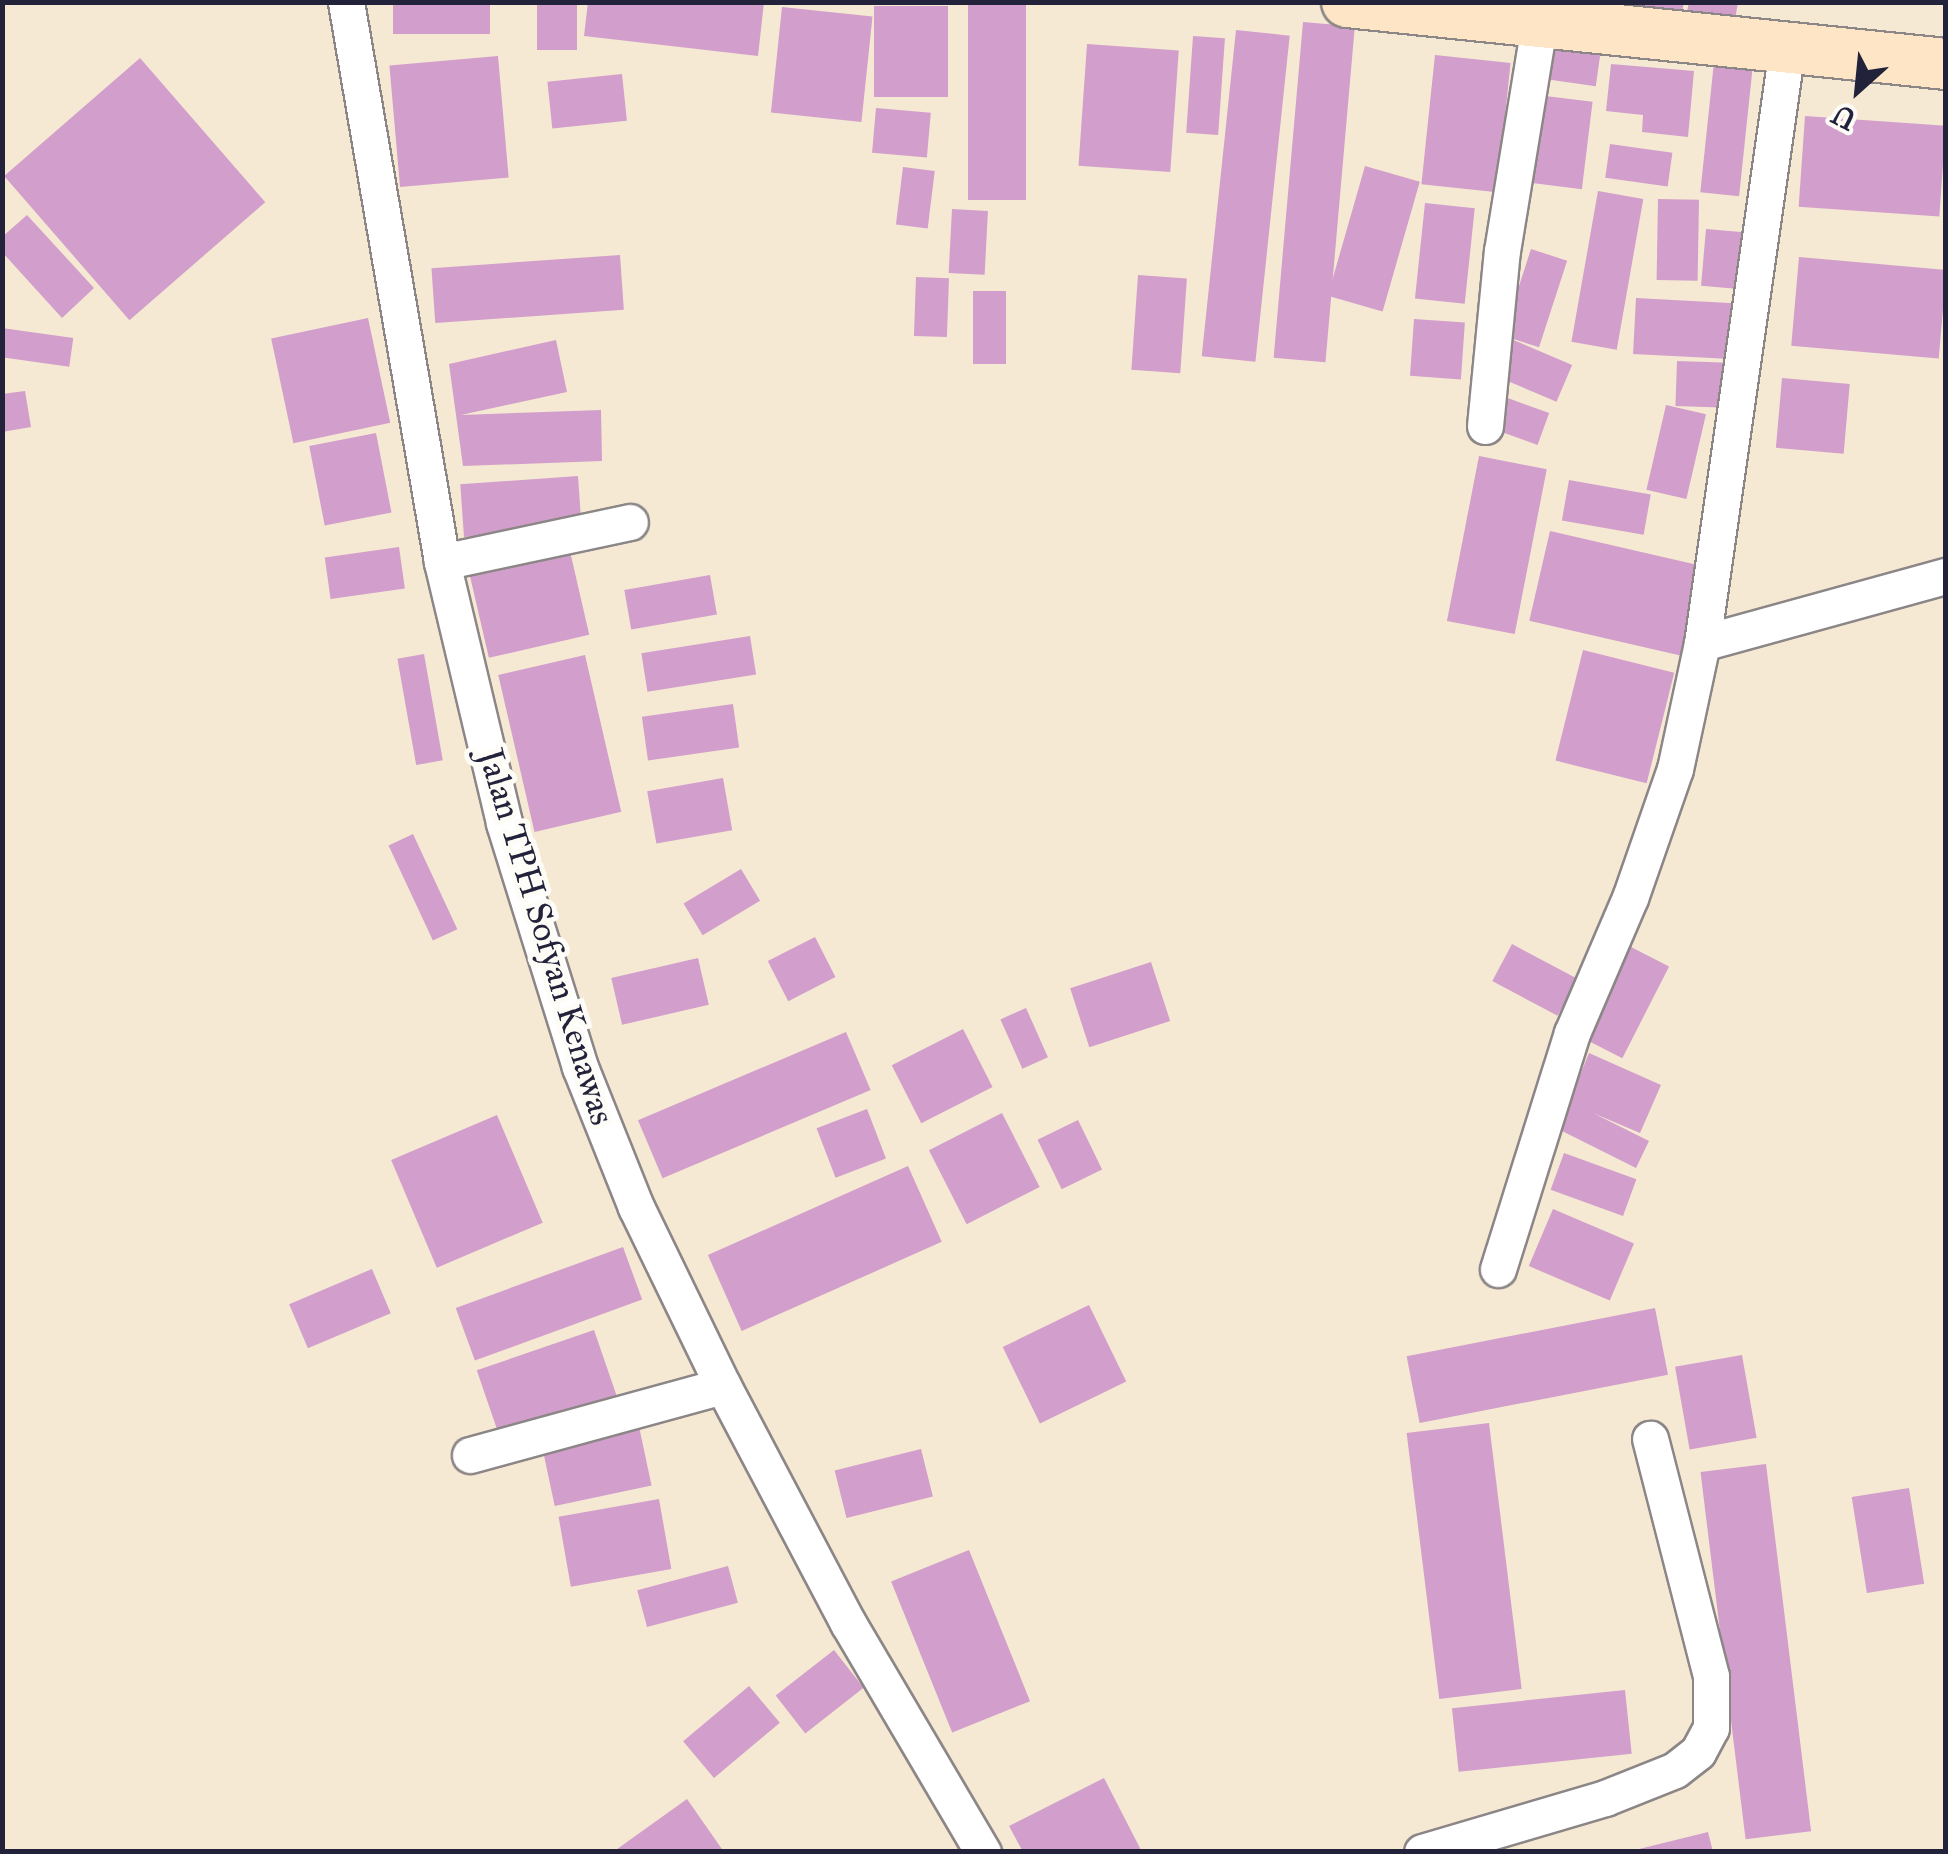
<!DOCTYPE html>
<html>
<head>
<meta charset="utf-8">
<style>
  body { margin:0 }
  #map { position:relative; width:1948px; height:1854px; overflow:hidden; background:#f5e9d3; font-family:"IM FELL Great Primer",serif }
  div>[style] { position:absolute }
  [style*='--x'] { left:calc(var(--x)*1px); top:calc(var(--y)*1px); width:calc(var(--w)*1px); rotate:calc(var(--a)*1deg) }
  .building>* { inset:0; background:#d29ecb; transform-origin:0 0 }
  .roads { filter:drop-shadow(2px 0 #8c8687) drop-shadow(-2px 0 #8c8687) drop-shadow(0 2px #8c8687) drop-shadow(0 -2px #8c8687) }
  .street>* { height:35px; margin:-17.5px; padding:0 17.5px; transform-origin:17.5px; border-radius:17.5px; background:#fff }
  .secondary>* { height:50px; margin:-25px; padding:0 25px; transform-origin:25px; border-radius:25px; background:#fde5c5 }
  span { translate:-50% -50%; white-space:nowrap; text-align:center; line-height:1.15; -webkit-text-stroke:10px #fdfcf7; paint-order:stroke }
  .street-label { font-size:35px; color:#22223b }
  .frame { position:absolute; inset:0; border:5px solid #22223b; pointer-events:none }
  .north { position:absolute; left:1808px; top:40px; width:100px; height:100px; -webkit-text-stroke:8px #fdfcf7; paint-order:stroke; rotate:207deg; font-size:28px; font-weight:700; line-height:40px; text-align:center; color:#22223b }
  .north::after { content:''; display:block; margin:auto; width:35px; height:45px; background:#22223b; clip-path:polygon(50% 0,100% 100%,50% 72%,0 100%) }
</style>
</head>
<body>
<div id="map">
  <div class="building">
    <i style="left:393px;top:2px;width:97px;height:32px"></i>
    <i style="left:537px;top:2px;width:40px;height:48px"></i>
    <i style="clip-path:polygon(588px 2px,764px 2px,758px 56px,584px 36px)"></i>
    <i style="left:968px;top:2px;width:58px;height:198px"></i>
    <i style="clip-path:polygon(1613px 2px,1684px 2px,1681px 17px)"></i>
    <i style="clip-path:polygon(1689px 2px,1738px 2px,1734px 26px,1686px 17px)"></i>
    <i style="left:874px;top:6px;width:74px;height:91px"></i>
    <i style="left:782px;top:7px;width:91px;height:106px;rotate:6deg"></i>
    <i style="left:1303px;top:22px;width:52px;height:337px;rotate:5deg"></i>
    <i style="left:1236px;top:30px;width:54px;height:328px;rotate:6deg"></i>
    <i style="left:1193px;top:36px;width:32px;height:97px;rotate:4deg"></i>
    <i style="left:1547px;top:38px;width:55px;height:41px;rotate:8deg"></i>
    <i style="left:1087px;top:44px;width:92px;height:122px;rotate:4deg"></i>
    <i style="left:1435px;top:55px;width:76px;height:130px;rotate:6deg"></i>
    <i style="left:498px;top:56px;width:122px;height:109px;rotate:85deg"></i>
    <i style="left:140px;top:58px;width:191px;height:180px;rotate:49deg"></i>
    <i style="left:1714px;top:62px;width:39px;height:131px;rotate:6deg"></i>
    <i style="clip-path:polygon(1611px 64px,1694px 71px,1688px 137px,1642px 132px,1643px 115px,1606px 111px)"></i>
    <i style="left:622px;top:74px;width:47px;height:75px;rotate:84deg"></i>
    <i style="left:1537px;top:95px;width:56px;height:88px;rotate:7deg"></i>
    <i style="left:876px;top:108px;width:55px;height:45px;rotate:5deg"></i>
    <i style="left:1805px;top:116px;width:141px;height:91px;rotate:4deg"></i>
    <i style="left:1610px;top:144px;width:63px;height:34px;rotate:8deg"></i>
    <i style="left:1365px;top:166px;width:57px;height:135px;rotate:16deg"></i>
    <i style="left:903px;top:167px;width:32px;height:58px;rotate:7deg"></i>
    <i style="left:1598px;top:191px;width:46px;height:153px;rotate:10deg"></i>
    <i style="left:1658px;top:199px;width:41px;height:81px;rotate:1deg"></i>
    <i style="left:1425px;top:203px;width:50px;height:96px;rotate:6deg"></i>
    <i style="left:952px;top:209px;width:36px;height:64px;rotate:3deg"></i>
    <i style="clip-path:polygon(27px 215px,94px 288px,62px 318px,2px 252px,2px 237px)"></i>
    <i style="left:1706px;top:229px;width:38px;height:57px;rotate:5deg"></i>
    <i style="left:1531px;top:249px;width:38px;height:91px;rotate:18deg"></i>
    <i style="left:620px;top:255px;width:55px;height:189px;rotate:86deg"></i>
    <i style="left:1799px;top:257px;width:148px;height:89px;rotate:5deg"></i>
    <i style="left:1138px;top:275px;width:49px;height:95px;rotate:4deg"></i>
    <i style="left:916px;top:277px;width:33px;height:59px;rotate:2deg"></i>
    <i style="left:973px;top:291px;width:33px;height:73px"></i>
    <i style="left:1636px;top:298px;width:103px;height:56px;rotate:3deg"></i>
    <i style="left:368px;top:318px;width:107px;height:99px;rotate:78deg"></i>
    <i style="left:1414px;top:319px;width:51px;height:57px;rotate:4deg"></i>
    <i style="left:2px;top:328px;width:72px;height:29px;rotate:8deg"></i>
    <i style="left:1504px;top:336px;width:74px;height:40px;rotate:23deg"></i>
    <i style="clip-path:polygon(556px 340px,567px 392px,461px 415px,601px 410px,602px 461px,463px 466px,449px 364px)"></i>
    <i style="left:1677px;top:361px;width:52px;height:45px;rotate:2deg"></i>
    <i style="left:1782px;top:378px;width:68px;height:70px;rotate:5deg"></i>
    <i style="clip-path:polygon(25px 391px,31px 427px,2px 432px,2px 394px)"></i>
    <i style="left:1505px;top:397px;width:47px;height:34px;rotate:20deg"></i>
    <i style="left:1666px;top:405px;width:41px;height:87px;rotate:13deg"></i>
    <i style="left:376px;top:433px;width:81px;height:68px;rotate:79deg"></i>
    <i style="left:1479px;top:456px;width:69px;height:168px;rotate:11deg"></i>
    <i style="left:578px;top:476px;width:53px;height:118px;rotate:86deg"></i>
    <i style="left:1569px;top:480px;width:83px;height:41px;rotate:10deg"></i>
    <i style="left:1550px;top:531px;width:155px;height:92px;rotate:13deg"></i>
    <i style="left:399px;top:547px;width:42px;height:75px;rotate:82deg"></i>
    <i style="left:569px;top:547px;width:90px;height:103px;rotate:77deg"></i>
    <i style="left:710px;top:575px;width:40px;height:87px;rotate:80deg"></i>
    <i style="left:750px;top:636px;width:39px;height:110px;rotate:81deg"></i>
    <i style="left:1583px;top:650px;width:94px;height:114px;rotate:14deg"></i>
    <i style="left:424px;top:654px;width:108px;height:27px;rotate:80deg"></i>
    <i style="left:585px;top:655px;width:161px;height:89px;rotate:77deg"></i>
    <i style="left:733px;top:704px;width:44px;height:92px;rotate:82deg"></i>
    <i style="left:723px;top:778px;width:53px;height:77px;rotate:80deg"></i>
    <i style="left:413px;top:834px;width:105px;height:27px;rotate:65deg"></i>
    <i style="left:741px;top:869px;width:37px;height:67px;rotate:59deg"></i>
    <i style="left:815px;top:937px;width:45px;height:53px;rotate:63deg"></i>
    <i style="left:1512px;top:944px;width:74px;height:42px;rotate:28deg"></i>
    <i style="left:1629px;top:946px;width:45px;height:103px;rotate:27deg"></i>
    <i style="left:698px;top:958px;width:48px;height:89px;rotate:77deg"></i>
    <i style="left:1151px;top:962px;width:62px;height:85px;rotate:72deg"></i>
    <i style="left:1026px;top:1008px;width:54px;height:28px;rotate:66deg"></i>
    <i style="left:963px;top:1029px;width:65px;height:80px;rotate:63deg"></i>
    <i style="left:846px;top:1032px;width:63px;height:226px;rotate:67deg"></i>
    <i style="clip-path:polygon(1589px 1053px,1661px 1085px,1640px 1133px,1593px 1113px,1649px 1141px,1636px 1168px,1558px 1129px)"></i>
    <i style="left:867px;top:1109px;width:53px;height:54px;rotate:69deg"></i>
    <i style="left:1002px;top:1113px;width:83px;height:82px;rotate:63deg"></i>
    <i style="left:497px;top:1115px;width:117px;height:115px;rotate:67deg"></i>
    <i style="left:1078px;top:1120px;width:55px;height:45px;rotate:64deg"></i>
    <i style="left:1564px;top:1153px;width:77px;height:39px;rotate:20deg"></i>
    <i style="left:908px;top:1166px;width:83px;height:219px;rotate:66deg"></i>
    <i style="left:1553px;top:1209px;width:88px;height:62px;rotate:23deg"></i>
    <i style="left:623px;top:1247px;width:56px;height:178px;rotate:70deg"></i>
    <i style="left:372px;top:1269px;width:48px;height:90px;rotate:67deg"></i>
    <i style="left:1089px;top:1305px;width:85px;height:96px;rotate:64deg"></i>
    <i style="left:1655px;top:1308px;width:68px;height:253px;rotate:79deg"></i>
    <i style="left:594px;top:1330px;width:73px;height:124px;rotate:71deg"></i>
    <i style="left:1742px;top:1355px;width:84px;height:68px;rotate:80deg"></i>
    <i style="left:637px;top:1417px;width:70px;height:99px;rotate:78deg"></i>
    <i style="left:1489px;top:1423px;width:268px;height:83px;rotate:83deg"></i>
    <i style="left:921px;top:1449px;width:49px;height:89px;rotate:76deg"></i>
    <i style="left:1766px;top:1464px;width:370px;height:66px;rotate:83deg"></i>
    <i style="left:1909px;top:1488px;width:97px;height:58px;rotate:81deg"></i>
    <i style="left:659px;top:1499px;width:71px;height:102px;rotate:80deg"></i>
    <i style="left:969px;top:1550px;width:163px;height:84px;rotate:68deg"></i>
    <i style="left:728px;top:1566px;width:38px;height:94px;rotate:75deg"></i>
    <i style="left:834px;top:1650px;width:48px;height:74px;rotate:52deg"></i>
    <i style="left:749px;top:1686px;width:48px;height:86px;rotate:50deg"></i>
    <i style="left:1625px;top:1690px;width:64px;height:174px;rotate:84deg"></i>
    <i style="clip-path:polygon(1104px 1778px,1142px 1852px,1023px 1852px,1009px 1826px)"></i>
    <i style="clip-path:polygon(687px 1799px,724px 1852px,613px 1852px)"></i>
    <i style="clip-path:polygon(1708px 1832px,1713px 1852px,1635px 1852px,1635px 1850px)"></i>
  </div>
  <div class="roads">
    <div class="street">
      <i style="--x:346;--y:2;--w:568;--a:80.27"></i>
      <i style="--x:442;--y:562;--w:268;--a:76.6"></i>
      <i style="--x:504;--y:823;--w:256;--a:72.7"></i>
      <i style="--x:580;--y:1067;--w:151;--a:68.2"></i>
      <i style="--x:636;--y:1207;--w:199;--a:64.1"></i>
      <i style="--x:723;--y:1386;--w:268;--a:62.2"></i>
      <i style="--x:848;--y:1623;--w:266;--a:59.5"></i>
      <i style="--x:1485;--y:426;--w:176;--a:-84.5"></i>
      <i style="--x:1502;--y:251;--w:234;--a:-80.7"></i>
      <i style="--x:442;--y:562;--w:192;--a:-12"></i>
      <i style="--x:1702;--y:643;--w:253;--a:-15.4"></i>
      <i style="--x:1498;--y:1269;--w:247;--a:-72.6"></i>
      <i style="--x:1572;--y:1033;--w:147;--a:-66.8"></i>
      <i style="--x:1630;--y:898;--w:137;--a:-70.8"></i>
      <i style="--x:1675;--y:769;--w:129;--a:-77.9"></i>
      <i style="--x:1702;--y:643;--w:601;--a:-81.87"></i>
      <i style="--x:470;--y:1455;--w:262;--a:-15.3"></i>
      <i style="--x:1422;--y:1852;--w:191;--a:-16.4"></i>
      <i style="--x:1605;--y:1798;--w:75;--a:-21.8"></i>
      <i style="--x:1675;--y:1770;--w:29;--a:-38"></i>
      <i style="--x:1698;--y:1752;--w:27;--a:-62"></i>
      <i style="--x:1711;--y:1728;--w:52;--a:-90"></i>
      <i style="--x:1711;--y:1676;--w:245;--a:-104.4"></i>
    </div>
    <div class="secondary">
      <i style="--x:1347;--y:2;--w:602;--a:5.91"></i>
    </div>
  </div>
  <div class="street-label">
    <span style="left:546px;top:937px;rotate:73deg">Jalan TPH Sofyan Kenawas</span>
  </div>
  <div class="frame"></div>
  <div class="north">U</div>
</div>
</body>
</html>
